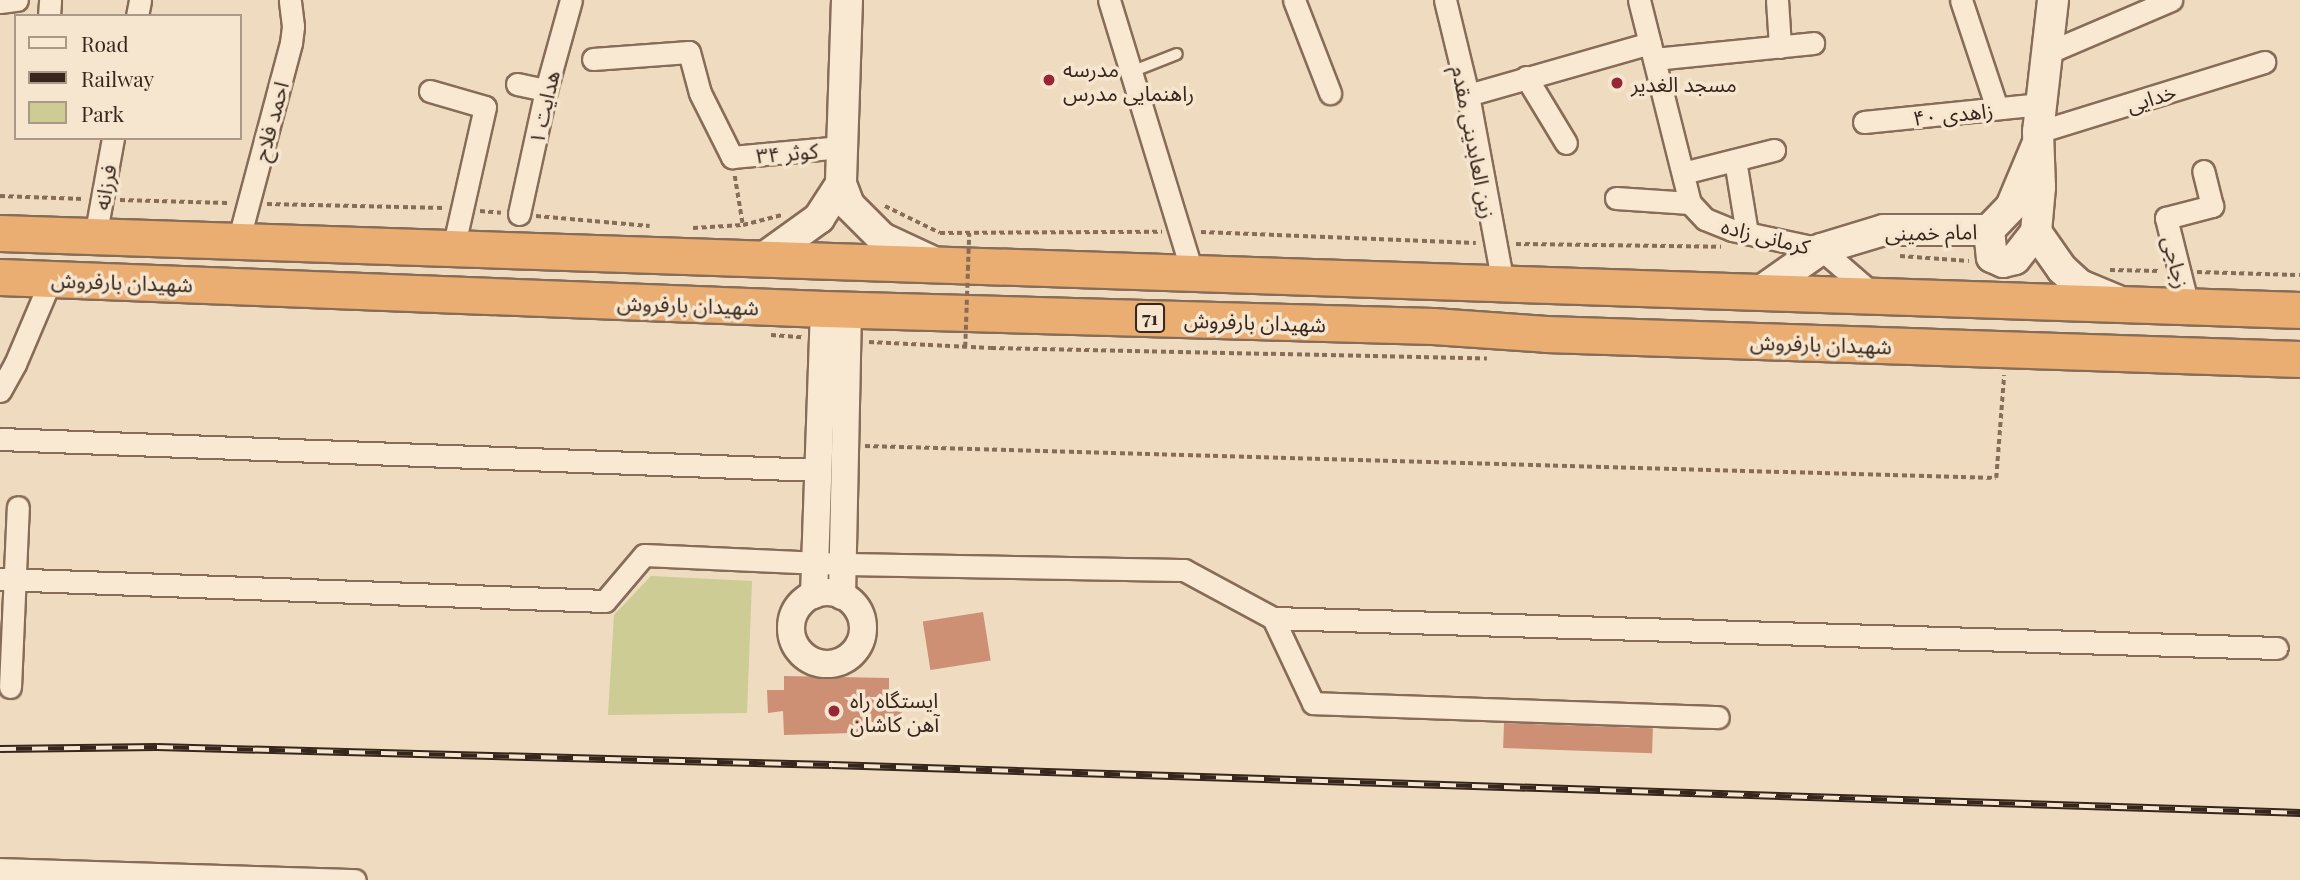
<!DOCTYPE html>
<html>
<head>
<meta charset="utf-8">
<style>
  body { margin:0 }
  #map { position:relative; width:2300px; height:880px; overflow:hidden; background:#eedbc0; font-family:"Playfair Display","Noto Sans Arabic",serif }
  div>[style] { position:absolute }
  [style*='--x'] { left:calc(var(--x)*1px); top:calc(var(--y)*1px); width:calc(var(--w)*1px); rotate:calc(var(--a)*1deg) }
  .green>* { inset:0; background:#cccc94 }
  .building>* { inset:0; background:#cd9075; transform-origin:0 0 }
  .path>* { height:3.5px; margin-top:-1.75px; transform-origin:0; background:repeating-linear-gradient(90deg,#876c58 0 5px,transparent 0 8.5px) }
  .roads { filter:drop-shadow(2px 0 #876c58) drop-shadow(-2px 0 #876c58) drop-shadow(0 2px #876c58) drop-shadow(0 -2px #876c58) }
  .service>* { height:10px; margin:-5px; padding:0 5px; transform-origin:5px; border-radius:5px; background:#f9e9d3 }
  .minor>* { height:21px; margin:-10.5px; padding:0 10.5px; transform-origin:10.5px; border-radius:10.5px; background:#f9e9d3 }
  .tertiary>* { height:26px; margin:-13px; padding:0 13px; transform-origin:13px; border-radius:13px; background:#f9e9d3 }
  .tertiary>.ring { margin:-13px; padding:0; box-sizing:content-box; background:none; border:26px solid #f9e9d3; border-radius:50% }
  .secondary>* { height:30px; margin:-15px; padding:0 15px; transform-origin:15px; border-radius:15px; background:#f9e9d3 }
  .trunk>* { height:35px; margin:-17.5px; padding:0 17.5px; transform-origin:17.5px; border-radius:17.5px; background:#eaad72 }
  .rail>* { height:8px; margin-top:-4px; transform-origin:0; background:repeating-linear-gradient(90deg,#f6e6cf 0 16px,#37261c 0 32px); box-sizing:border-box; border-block:2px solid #37261c }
  .path-bridge>* { height:3.5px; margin-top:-1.75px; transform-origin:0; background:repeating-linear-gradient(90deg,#876c58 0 5px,transparent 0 8.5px) }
  .dots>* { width:19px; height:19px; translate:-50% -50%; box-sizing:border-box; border:4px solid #f6e6cf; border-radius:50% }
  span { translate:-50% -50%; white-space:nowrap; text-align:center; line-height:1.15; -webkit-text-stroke:7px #f6e6cf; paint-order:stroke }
  .shield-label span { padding:2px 5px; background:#f6e6cf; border:2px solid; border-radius:5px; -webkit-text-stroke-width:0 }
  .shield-label { font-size:19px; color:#37261c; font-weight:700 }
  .poi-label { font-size:21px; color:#37261c }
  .left { translate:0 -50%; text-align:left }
  .street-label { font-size:21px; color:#37261c }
  .legend { position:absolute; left:14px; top:14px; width:228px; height:126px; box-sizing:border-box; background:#f6e6cf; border:2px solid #aa9987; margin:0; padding:9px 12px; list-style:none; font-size:21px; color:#37261c }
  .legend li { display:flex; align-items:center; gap:14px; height:35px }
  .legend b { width:35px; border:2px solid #aa9987 }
</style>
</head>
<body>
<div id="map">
  <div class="green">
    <i style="clip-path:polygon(651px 576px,752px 581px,747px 713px,608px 715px,614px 615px)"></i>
  </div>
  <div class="building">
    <i style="left:983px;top:612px;width:49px;height:61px;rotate:81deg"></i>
    <i style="clip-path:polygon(784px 676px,889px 678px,889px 699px,901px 699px,902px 716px,887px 718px,887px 732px,784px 735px,783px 711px,768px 713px,767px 690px,784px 690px)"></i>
    <i style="left:1504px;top:723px;width:149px;height:25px;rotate:2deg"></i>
  </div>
  <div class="path">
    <i style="--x:735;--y:176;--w:50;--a:80.7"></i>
    <i style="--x:0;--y:196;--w:84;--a:2"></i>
    <i style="--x:120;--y:200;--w:108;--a:1.6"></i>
    <i style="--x:267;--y:204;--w:178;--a:1.3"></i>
    <i style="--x:885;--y:206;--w:61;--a:26.1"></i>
    <i style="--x:940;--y:233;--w:222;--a:-0.3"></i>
    <i style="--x:480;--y:211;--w:21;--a:5"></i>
    <i style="--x:536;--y:216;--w:114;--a:5"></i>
    <i style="--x:693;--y:228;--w:50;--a:-3.4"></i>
    <i style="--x:743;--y:225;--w:40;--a:-14.4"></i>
    <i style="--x:1201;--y:232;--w:275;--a:2.3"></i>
    <i style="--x:1516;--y:244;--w:205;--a:0.8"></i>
    <i style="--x:1900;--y:256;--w:69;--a:4.1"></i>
    <i style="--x:2110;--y:270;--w:51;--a:1.1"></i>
    <i style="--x:2197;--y:272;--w:103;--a:1.7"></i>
    <i style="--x:771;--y:335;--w:31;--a:4"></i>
    <i style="--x:869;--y:342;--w:122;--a:2.8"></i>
    <i style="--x:991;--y:348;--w:496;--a:1.2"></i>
    <i style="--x:865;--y:446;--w:1131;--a:1.62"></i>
    <i style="--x:1996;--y:478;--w:103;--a:-85.6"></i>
  </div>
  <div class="roads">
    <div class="service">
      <i style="--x:1131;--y:72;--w:49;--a:-21.4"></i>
    </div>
    <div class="minor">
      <i style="--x:1109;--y:0;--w:287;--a:73"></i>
      <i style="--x:1294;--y:0;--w:100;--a:68.8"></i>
      <i style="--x:1445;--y:0;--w:98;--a:76.4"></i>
      <i style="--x:1468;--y:95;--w:192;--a:79.5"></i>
      <i style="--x:1639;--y:0;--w:209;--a:75.9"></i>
      <i style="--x:1690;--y:203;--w:22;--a:47"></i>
      <i style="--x:1705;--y:219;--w:29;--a:22"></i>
      <i style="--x:1732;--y:230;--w:91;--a:12.1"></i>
      <i style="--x:1821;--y:249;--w:69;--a:40.9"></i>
      <i style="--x:1777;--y:0;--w:47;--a:86.3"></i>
      <i style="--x:1961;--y:0;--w:114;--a:71.6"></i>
      <i style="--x:0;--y:2;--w:17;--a:-7"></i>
      <i style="--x:49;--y:16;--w:16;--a:-86"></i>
      <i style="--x:137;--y:16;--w:16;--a:-79"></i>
      <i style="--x:2047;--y:53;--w:135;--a:-23.1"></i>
      <i style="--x:593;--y:59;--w:96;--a:-4.2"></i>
      <i style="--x:689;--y:52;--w:42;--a:75"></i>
      <i style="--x:700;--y:93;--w:72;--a:63.4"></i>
      <i style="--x:732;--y:157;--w:110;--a:-5.2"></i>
      <i style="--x:1654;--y:59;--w:160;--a:-5.7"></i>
      <i style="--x:1526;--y:77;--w:77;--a:58.8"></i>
      <i style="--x:517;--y:84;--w:30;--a:12"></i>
      <i style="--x:430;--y:91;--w:57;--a:16.2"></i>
      <i style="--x:485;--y:107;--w:146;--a:102.7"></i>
      <i style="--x:1468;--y:95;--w:189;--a:-15.9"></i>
      <i style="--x:1864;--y:122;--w:178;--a:-5.8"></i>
      <i style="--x:2038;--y:132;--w:237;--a:-17.2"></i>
      <i style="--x:1735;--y:160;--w:74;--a:80.7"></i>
      <i style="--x:1683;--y:173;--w:94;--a:-14.2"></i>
      <i style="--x:1616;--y:198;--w:74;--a:3.9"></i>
      <i style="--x:519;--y:214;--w:127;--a:-77.7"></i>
      <i style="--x:546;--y:90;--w:93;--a:-74.5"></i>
      <i style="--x:95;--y:237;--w:101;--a:-79.7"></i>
      <i style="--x:238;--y:242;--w:206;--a:-75.1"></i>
      <i style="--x:291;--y:43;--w:17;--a:-83"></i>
      <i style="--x:293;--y:26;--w:26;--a:-97"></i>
      <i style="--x:2188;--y:306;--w:91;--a:-104"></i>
      <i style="--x:2166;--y:218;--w:48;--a:-14.6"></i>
      <i style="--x:2212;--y:206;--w:36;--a:-104"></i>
      <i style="--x:0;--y:391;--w:31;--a:-61"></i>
      <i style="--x:15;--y:364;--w:92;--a:-67"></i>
      <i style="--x:0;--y:439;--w:819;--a:2.17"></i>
      <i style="--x:0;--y:579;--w:605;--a:2.08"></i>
      <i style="--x:605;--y:601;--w:60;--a:-49.7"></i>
      <i style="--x:644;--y:555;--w:199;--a:2.6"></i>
      <i style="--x:843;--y:564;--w:341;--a:1"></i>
      <i style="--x:1184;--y:570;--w:101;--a:28.3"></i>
      <i style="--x:1273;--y:618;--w:94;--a:64.8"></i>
      <i style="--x:1313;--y:703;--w:405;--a:2"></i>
      <i style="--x:1273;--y:618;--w:1004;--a:1.71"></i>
      <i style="--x:10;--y:687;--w:180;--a:-87.5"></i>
      <i style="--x:0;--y:869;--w:355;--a:1.8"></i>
    </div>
    <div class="tertiary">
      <i class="ring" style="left:791px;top:592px;width:46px;height:46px"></i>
      <i style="--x:814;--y:595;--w:286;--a:-88"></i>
      <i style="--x:842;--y:596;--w:287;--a:-88.8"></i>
    </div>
    <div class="secondary">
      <i style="--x:847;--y:0;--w:184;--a:91.9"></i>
      <i style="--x:841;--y:184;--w:22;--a:69"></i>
      <i style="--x:849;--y:205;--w:47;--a:45"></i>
      <i style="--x:882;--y:238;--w:54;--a:25.1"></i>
      <i style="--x:2037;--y:145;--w:67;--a:112.8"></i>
      <i style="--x:2011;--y:207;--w:32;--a:134"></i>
      <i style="--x:1989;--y:230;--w:27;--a:84"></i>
      <i style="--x:1992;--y:257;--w:12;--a:24"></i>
      <i style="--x:2003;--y:262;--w:12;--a:-14"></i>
      <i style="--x:2015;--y:259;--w:34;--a:-52"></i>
      <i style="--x:2036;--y:232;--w:45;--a:-84.9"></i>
      <i style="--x:2040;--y:187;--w:55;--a:-92.1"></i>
      <i style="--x:2038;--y:132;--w:133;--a:-83.5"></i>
      <i style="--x:2036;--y:232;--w:45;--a:54.9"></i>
      <i style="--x:2062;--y:269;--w:24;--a:42"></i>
      <i style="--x:2080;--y:285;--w:41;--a:22.8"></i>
      <i style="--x:761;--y:260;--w:72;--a:-35.9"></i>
      <i style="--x:819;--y:218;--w:40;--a:-57.1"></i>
      <i style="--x:1761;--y:291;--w:73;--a:-35"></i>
      <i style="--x:1821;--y:249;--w:66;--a:-16.8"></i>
      <i style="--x:1884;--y:230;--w:105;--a:0"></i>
    </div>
    <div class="trunk">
      <i style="--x:0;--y:233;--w:2301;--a:1.92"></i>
      <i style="--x:0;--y:277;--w:825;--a:2.22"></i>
      <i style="--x:824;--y:309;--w:609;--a:1.6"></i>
      <i style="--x:1433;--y:326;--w:113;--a:4"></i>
      <i style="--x:1546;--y:334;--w:754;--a:1.9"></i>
    </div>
  </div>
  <div class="rail">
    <i style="--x:0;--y:749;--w:157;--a:-0.7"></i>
    <i style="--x:157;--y:747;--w:675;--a:1.53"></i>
    <i style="--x:832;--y:765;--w:1469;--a:1.87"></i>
  </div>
  <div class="path-bridge">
    <i style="--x:965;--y:347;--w:113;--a:-88"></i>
  </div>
  <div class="dots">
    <i style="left:1049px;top:80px;background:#972735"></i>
    <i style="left:1617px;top:83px;background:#972735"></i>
    <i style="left:834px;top:711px;background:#972735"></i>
  </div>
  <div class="shield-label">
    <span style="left:1150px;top:318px">71</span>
  </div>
  <div class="poi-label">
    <span class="left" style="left:1063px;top:80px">مدرسه<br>راهنمایی مدرس</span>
    <span class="left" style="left:1631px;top:83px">مسجد الغدیر</span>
    <span class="left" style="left:850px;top:711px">ایستگاه راه<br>آهن کاشان</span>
  </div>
  <div class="street-label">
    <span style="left:2151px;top:97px;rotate:-17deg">خدایی</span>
    <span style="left:543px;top:107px;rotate:-77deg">هدایت ۱</span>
    <span style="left:1953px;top:113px;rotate:-6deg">زاهدی ۴۰</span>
    <span style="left:270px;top:121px;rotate:-75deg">احمد فلاح</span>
    <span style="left:1475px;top:142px;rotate:79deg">زین العابدینی مقدم</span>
    <span style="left:787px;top:152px;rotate:-5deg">کوثر ۳۴</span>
    <span style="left:104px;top:187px;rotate:-80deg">فرزانه</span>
    <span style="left:1931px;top:231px;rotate:-1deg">امام خمینی</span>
    <span style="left:1766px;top:235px;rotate:14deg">کرمانی زاده</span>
    <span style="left:2177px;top:262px;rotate:76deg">زجاجی</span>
    <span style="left:122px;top:281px;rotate:2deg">شهیدان بارفروش</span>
    <span style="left:688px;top:304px;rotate:2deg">شهیدان بارفروش</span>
    <span style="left:1255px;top:321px;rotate:2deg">شهیدان بارفروش</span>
    <span style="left:1821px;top:343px;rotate:2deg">شهیدان بارفروش</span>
  </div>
  <ul class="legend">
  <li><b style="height:9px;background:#f9e9d3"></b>Road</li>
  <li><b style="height:9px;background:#37261c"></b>Railway</li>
  <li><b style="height:19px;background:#cccc94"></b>Park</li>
  </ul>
</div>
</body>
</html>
